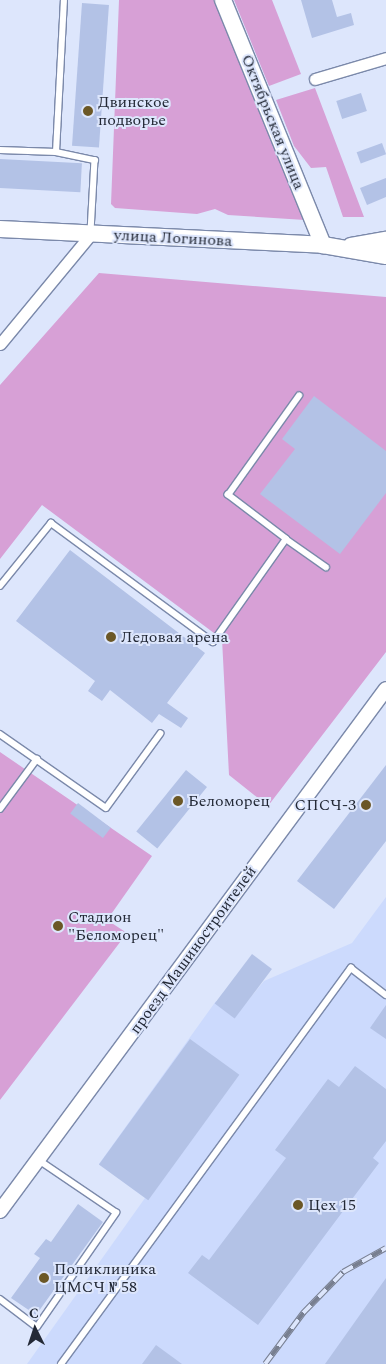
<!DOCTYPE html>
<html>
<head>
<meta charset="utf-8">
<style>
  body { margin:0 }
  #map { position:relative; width:386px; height:1364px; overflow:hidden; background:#dde6fc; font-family:Spectral,serif }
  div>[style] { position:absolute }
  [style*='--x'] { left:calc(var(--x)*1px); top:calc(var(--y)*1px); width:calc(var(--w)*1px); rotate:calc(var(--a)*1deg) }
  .built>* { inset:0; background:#ccdafd }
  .green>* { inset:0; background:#d7a0d6 }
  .building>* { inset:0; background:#b3c2e6; transform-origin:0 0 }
  .roads { filter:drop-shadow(1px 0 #7b89aa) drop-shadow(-1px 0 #7b89aa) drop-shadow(0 1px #7b89aa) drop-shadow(0 -1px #7b89aa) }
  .service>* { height:5.5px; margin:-2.75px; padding:0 2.75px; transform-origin:2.75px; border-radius:2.75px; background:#fff }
  .minor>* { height:11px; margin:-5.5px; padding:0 5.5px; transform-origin:5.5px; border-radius:5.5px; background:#fff }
  .tertiary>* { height:14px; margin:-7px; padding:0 7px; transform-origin:7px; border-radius:7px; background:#fff }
  .secondary>* { height:16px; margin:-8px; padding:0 8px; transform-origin:8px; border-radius:8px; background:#fff }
  .rail>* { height:5.5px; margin-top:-2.75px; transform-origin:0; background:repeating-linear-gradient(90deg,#dde6fc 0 11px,#787f90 0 22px); box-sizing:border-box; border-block:1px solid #787f90 }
  .dots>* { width:14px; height:14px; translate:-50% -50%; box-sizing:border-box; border:2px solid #dde6fc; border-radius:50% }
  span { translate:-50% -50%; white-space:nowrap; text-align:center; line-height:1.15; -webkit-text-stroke:4px #dde6fc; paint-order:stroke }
  .poi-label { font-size:16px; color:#232936 }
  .left { translate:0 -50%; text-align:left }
  .right { translate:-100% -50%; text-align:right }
  .street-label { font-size:16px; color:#232936 }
  .north { position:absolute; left:10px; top:1304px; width:50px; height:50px; -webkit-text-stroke:4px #dde6fc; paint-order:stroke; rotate:356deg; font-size:14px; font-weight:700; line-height:20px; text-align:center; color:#232936 }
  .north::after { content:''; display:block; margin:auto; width:18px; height:22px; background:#232936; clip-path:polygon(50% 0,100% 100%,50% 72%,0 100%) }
</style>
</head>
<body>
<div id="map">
  <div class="built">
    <i style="clip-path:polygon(386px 897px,386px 1364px,27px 1364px,145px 1198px,99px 1164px,216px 1001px,236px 1015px,264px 981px,352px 943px)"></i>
  </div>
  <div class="green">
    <i style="clip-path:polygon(119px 0,217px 0,305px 220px,228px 215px,215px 209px,197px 214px,115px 208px,111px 204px)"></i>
    <i style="clip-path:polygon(234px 0,272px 0,301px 74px,269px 86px)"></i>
    <i style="clip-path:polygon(315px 88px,364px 217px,343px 217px,326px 167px,311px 168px,294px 146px,276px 100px)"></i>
    <i style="clip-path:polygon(99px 273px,386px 297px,386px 652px,268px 806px,229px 775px,222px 639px,42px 505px,0 559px,0 385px)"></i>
    <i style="clip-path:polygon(0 752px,152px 856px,107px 920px,127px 933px,0 1100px)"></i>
  </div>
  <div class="building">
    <i style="clip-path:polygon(301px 0,332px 0,337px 17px,351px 13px,354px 25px,312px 38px)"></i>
    <i style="left:82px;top:3px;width:27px;height:143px;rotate:4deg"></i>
    <i style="left:361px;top:93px;width:19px;height:26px;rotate:72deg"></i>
    <i style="left:382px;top:143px;width:12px;height:27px;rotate:70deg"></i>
    <i style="left:0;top:159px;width:82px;height:29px;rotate:3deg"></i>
    <i style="clip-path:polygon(386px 178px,386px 197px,367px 205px,360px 188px)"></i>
    <i style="clip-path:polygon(314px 396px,386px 451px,386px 493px,340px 554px,260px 494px,295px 449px,282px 439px)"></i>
    <i style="clip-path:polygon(70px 550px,205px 653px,167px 703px,188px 718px,181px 728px,159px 714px,152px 723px,110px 690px,102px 701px,88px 691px,95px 681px,16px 621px)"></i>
    <i style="clip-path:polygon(386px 765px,386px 841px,334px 909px,297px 881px)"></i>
    <i style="left:186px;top:770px;width:27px;height:79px;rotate:39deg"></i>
    <i style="left:78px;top:803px;width:41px;height:13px;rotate:37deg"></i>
    <i style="left:252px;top:954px;width:25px;height:62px;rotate:37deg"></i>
    <i style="clip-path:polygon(386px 1005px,386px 1039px,370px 1028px)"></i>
    <i style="left:190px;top:1039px;width:61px;height:155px;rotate:36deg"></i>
    <i style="clip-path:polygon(355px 1066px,386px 1089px,386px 1141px,373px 1158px,379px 1163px,258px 1325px,188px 1273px,202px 1255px,209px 1260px,286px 1158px,275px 1150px,328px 1079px,339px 1087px)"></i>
    <i style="clip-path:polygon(78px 1204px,103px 1222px,36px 1315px,11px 1298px,40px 1258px,34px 1254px,46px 1239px,51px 1242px)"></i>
    <i style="clip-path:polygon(386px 1278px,386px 1364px,325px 1364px)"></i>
    <i style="clip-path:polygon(156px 1345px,182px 1364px,142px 1364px)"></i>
  </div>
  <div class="roads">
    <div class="service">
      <i style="--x:0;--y:150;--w:56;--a:2"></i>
      <i style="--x:56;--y:152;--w:40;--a:12"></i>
      <i style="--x:95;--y:160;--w:72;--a:93.2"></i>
      <i style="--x:56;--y:152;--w:152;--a:-87"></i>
      <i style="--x:286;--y:539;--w:49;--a:35"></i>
      <i style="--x:0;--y:586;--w:81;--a:-51"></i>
      <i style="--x:51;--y:523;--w:201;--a:36.3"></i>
      <i style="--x:213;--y:642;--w:126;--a:-54.7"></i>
      <i style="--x:286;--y:539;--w:73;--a:-142.8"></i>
      <i style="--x:228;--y:495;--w:122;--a:-54.4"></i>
      <i style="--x:0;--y:734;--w:129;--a:34.9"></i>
      <i style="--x:106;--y:808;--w:92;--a:-53.9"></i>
      <i style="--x:0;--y:809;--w:62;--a:-53.5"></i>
      <i style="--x:0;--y:1299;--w:46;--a:37.1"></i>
      <i style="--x:37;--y:1327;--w:139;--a:-55.3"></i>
      <i style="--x:116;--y:1213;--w:94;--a:-145.8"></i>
      <i style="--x:61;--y:1364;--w:491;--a:-53.8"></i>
      <i style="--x:351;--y:968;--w:44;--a:37.6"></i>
    </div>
    <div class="minor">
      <i style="--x:315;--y:79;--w:74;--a:-16.5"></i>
      <i style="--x:0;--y:344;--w:143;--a:-50.4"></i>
    </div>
    <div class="tertiary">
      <i style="--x:0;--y:1211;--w:649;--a:-53.52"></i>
    </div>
    <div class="secondary">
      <i style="--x:223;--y:0;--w:265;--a:67.8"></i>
      <i style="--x:0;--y:229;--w:323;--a:2.8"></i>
      <i style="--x:323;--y:245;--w:64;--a:9.9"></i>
      <i style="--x:351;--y:246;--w:36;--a:-10"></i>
    </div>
  </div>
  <div class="rail">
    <i style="--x:265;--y:1364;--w:64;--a:-53.3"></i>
    <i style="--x:303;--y:1313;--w:57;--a:-45.7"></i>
    <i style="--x:343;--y:1272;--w:49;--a:-29.2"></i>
  </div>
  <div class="dots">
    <i style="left:88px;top:111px;background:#6b5726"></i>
    <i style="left:111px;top:637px;background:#6b5726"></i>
    <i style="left:178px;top:801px;background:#6b5726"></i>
    <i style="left:366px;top:805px;background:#6b5726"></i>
    <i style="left:58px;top:926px;background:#6b5726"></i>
    <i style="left:298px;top:1205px;background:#6b5726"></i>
    <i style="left:44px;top:1278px;background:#6b5726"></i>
  </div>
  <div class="poi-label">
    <span class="left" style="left:98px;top:111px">Двинское<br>подворье</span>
    <span class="left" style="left:121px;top:637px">Ледовая арена</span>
    <span class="left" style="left:188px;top:801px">Беломорец</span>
    <span class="right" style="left:356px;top:805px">СПСЧ-3</span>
    <span class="left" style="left:68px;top:926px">Стадион<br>"Беломорец"</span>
    <span class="left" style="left:308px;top:1205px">Цех 15</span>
    <span class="left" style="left:54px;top:1278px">Поликлиника<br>ЦМСЧ № 58</span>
  </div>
  <div class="street-label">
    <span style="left:273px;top:122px;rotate:68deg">Октябрьская улица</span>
    <span style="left:173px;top:238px;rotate:3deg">улица Логинова</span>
    <span style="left:193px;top:950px;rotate:-54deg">проезд Машиностроителей</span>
  </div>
  <div class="north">С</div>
</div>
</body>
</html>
